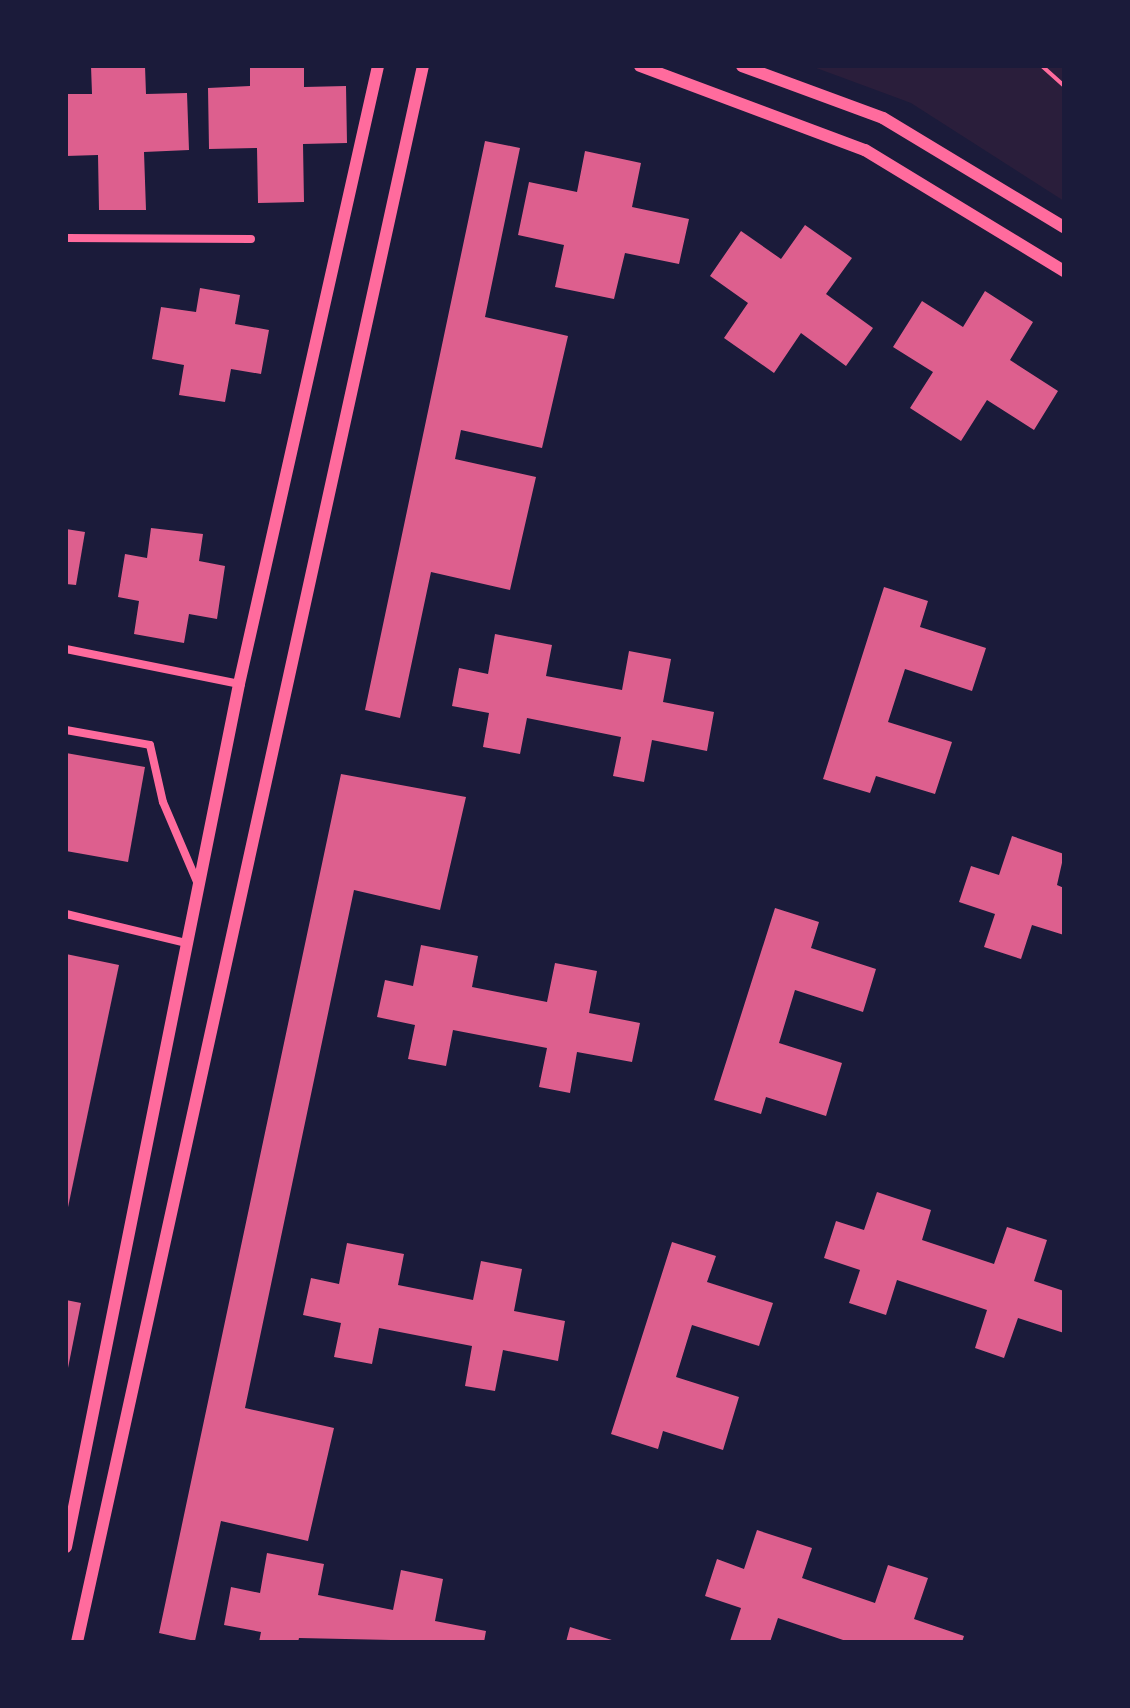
<!DOCTYPE html>
<html>
<head>
<meta charset="utf-8">
<style>
  body { margin:0 }
  #map { position:relative; width:1130px; height:1708px; overflow:hidden; background:#1b1b3a; font-family:Commissioner,sans-serif }
  div>[style] { position:absolute }
  [style*='--x'] { left:calc(var(--x)*1px); top:calc(var(--y)*1px); width:calc(var(--w)*1px); rotate:calc(var(--a)*1deg) }
  .green>* { inset:0; background:#2a1e3b }
  .building>* { inset:0; background:#dd5f8e }
  .path>* { height:4px; margin:-2px; padding:0 2px; transform-origin:2px; border-radius:2px; background:#ff6b9d }
  .minor>* { height:8px; margin:-4px; padding:0 4px; transform-origin:4px; border-radius:4px; background:#ff6b9d }
  .secondary>* { height:12px; margin:-6px; padding:0 6px; transform-origin:6px; border-radius:6px; background:#ff6b9d }
  span { translate:-50% -50%; white-space:nowrap; text-align:center; line-height:1.15; -webkit-text-stroke:8px #1b1b3a; paint-order:stroke }
  .frame { position:absolute; inset:0; border:68px solid #1b1b3a; pointer-events:none }
</style>
</head>
<body>
<div id="map">
  <div class="green">
    <i style="clip-path:polygon(811px 66px,1064px 66px,1064px 201px,911px 103px)"></i>
  </div>
  <div class="building">
    <i style="clip-path:polygon(91px 66px,145px 66px,146px 94px,187px 93px,189px 150px,144px 152px,146px 210px,99px 210px,98px 155px,66px 156px,66px 94px,92px 94px)"></i>
    <i style="clip-path:polygon(250px 66px,304px 66px,304px 87px,346px 86px,347px 143px,303px 144px,304px 202px,258px 203px,257px 148px,209px 149px,208px 88px,250px 86px)"></i>
    <i style="clip-path:polygon(485px 141px,520px 148px,485px 317px,568px 336px,542px 448px,461px 430px,455px 459px,536px 477px,510px 590px,431px 572px,400px 718px,365px 710px)"></i>
    <i style="clip-path:polygon(585px 151px,641px 163px,632px 207px,689px 219px,679px 264px,625px 253px,614px 299px,555px 287px,564px 245px,518px 235px,529px 182px,577px 192px)"></i>
    <i style="clip-path:polygon(805px 225px,852px 258px,826px 294px,873px 328px,846px 366px,801px 333px,774px 373px,724px 338px,748px 303px,710px 276px,741px 231px,781px 259px)"></i>
    <i style="clip-path:polygon(200px 288px,240px 295px,235px 324px,269px 330px,261px 374px,231px 369px,225px 402px,179px 395px,184px 365px,152px 359px,161px 307px,196px 312px)"></i>
    <i style="clip-path:polygon(985px 291px,1033px 322px,1010px 360px,1058px 391px,1034px 430px,987px 400px,961px 441px,910px 408px,933px 372px,893px 347px,922px 301px,963px 327px)"></i>
    <i style="clip-path:polygon(151px 528px,203px 534px,199px 561px,225px 566px,217px 619px,189px 614px,184px 643px,134px 634px,139px 601px,118px 597px,125px 554px,147px 558px)"></i>
    <i style="clip-path:polygon(66px 529px,85px 532px,76px 585px,66px 584px)"></i>
    <i style="clip-path:polygon(884px 587px,928px 601px,920px 627px,986px 648px,972px 691px,905px 669px,888px 722px,952px 742px,935px 794px,876px 776px,870px 793px,823px 779px)"></i>
    <i style="clip-path:polygon(495px 634px,552px 645px,546px 676px,622px 690px,629px 651px,671px 659px,663px 702px,714px 712px,707px 751px,652px 740px,644px 782px,613px 776px,621px 737px,527px 718px,520px 754px,483px 747px,489px 713px,452px 706px,459px 668px,488px 674px)"></i>
    <i style="clip-path:polygon(66px 753px,145px 767px,128px 862px,66px 851px)"></i>
    <i style="clip-path:polygon(341px 774px,466px 797px,440px 910px,354px 890px,245px 1408px,334px 1428px,308px 1541px,221px 1521px,195px 1641px,159px 1633px)"></i>
    <i style="clip-path:polygon(1012px 836px,1064px 854px,1057px 885px,1064px 888px,1064px 935px,1032px 925px,1021px 959px,984px 947px,995px 914px,959px 902px,971px 866px,999px 875px)"></i>
    <i style="clip-path:polygon(775px 908px,819px 922px,811px 948px,876px 969px,863px 1012px,795px 990px,779px 1043px,842px 1063px,826px 1116px,766px 1097px,761px 1114px,714px 1100px)"></i>
    <i style="clip-path:polygon(421px 945px,478px 956px,472px 987px,547px 1002px,555px 963px,597px 971px,589px 1013px,640px 1023px,632px 1062px,577px 1052px,570px 1093px,539px 1087px,547px 1048px,453px 1030px,446px 1066px,408px 1059px,415px 1025px,377px 1017px,385px 980px,413px 986px)"></i>
    <i style="clip-path:polygon(66px 954px,119px 965px,67px 1212px,66px 1211px)"></i>
    <i style="clip-path:polygon(877px 1192px,931px 1210px,922px 1240px,994px 1264px,1007px 1227px,1047px 1240px,1034px 1281px,1064px 1291px,1064px 1333px,1018px 1318px,1004px 1358px,975px 1348px,987px 1310px,897px 1280px,886px 1315px,849px 1303px,860px 1270px,824px 1258px,836px 1221px,864px 1230px)"></i>
    <i style="clip-path:polygon(672px 1242px,716px 1256px,707px 1282px,773px 1303px,759px 1346px,692px 1325px,676px 1377px,739px 1397px,723px 1450px,663px 1431px,658px 1449px,611px 1434px)"></i>
    <i style="clip-path:polygon(347px 1243px,404px 1254px,398px 1285px,473px 1300px,481px 1261px,522px 1269px,514px 1311px,565px 1321px,558px 1361px,503px 1350px,495px 1391px,465px 1386px,472px 1346px,379px 1328px,372px 1364px,334px 1357px,341px 1323px,303px 1315px,311px 1278px,339px 1284px)"></i>
    <i style="clip-path:polygon(66px 1300px,81px 1303px,67px 1373px,66px 1373px)"></i>
    <i style="clip-path:polygon(757px 1530px,812px 1548px,802px 1578px,875px 1603px,888px 1565px,928px 1578px,914px 1619px,964px 1636px,962px 1642px,849px 1642px,778px 1618px,770px 1642px,730px 1641px,741px 1608px,705px 1596px,717px 1559px,744px 1569px)"></i>
    <i style="clip-path:polygon(267px 1553px,324px 1564px,318px 1595px,393px 1610px,401px 1570px,443px 1579px,435px 1621px,486px 1631px,484px 1642px,299px 1638px,298px 1642px,259px 1642px,261px 1632px,224px 1625px,231px 1587px,260px 1593px)"></i>
    <i style="clip-path:polygon(570px 1627px,615px 1641px,615px 1642px,566px 1642px)"></i>
  </div>
  <div class="path">
    <i style="--x:1042;--y:66;--w:30;--a:42"></i>
  </div>
  <div class="minor">
    <i style="--x:66;--y:238;--w:185;--a:0.3"></i>
    <i style="--x:66;--y:649;--w:177;--a:11.4"></i>
    <i style="--x:66;--y:730;--w:85;--a:10.1"></i>
    <i style="--x:150;--y:745;--w:58;--a:77.2"></i>
    <i style="--x:163;--y:802;--w:89;--a:66.9"></i>
    <i style="--x:66;--y:914;--w:123;--a:13.6"></i>
  </div>
  <div class="secondary">
    <i style="--x:640;--y:66;--w:240;--a:20.5"></i>
    <i style="--x:865;--y:150;--w:233;--a:31.3"></i>
    <i style="--x:742;--y:66;--w:150;--a:20.2"></i>
    <i style="--x:883;--y:118;--w:211;--a:31.1"></i>
    <i style="--x:66;--y:1547;--w:880;--a:-78.66"></i>
    <i style="--x:239;--y:684;--w:633;--a:-77.32"></i>
    <i style="--x:77;--y:1642;--w:1614;--a:-77.62"></i>
  </div>
  <div class="frame"></div>
</div>
</body>
</html>
